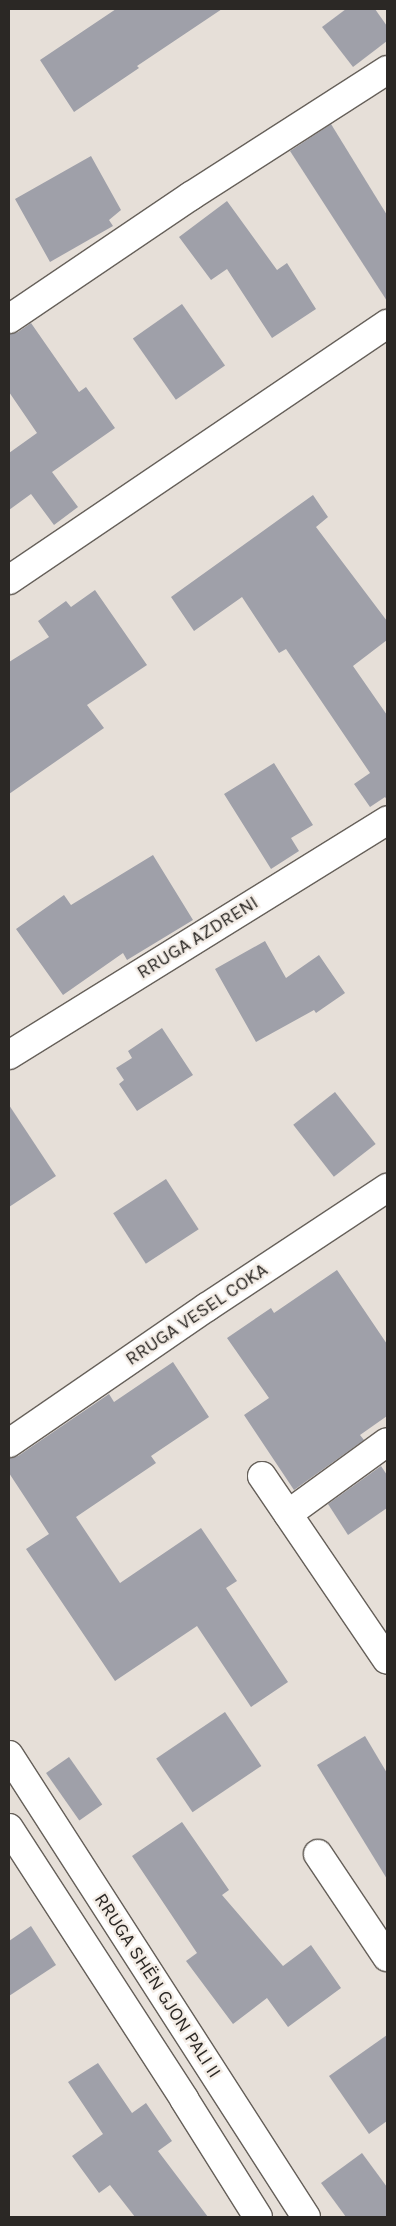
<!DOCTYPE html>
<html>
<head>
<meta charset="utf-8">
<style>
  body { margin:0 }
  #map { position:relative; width:396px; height:2226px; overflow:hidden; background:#e6dfd8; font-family:Karla,sans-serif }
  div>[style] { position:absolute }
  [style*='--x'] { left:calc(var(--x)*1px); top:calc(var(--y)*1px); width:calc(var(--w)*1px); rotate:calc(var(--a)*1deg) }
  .building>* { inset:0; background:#9fa0a9; transform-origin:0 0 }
  .roads { filter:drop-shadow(1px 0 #66605a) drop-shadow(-1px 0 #66605a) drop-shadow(0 1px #66605a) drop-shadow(0 -1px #66605a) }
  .minor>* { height:28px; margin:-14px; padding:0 14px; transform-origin:14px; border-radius:14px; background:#fff }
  span { translate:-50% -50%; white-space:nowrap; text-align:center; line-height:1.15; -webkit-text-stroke:4.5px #f3ece5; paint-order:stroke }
  .street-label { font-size:19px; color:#2b2825 }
  .frame { position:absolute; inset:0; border:10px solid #2b2825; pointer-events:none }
</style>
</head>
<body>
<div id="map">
  <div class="building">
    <i style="clip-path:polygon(116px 9px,222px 9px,137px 66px,139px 68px,74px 112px,40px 60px)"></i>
    <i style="clip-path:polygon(346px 9px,375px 9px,387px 26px,387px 41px,353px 67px,322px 27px)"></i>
    <i style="clip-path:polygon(331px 124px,387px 215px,387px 301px,290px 151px)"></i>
    <i style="clip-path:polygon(91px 156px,121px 210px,109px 220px,113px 226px,50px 262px,15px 199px)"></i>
    <i style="clip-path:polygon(227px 201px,277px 270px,287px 263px,316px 309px,272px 338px,227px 269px,211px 280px,179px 237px)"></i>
    <i style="left:182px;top:304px;width:75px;height:60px;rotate:55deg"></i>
    <i style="clip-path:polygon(31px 323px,79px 392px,86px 387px,115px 428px,52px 472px,78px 507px,54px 525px,31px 494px,9px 510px,9px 453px,37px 433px,9px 392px,9px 334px,18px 332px)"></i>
    <i style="clip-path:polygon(313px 495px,328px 517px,316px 527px,387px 621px,387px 640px,353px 666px,387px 715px,387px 800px,385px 797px,370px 807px,354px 784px,370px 773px,286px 649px,279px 653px,242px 597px,194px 631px,171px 597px)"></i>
    <i style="clip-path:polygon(95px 590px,147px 665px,87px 705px,104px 728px,9px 794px,9px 662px,49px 637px,38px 621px,66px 601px,71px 607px)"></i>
    <i style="clip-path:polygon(274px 763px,313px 825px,291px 838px,299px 851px,271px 869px,224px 794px)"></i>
    <i style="clip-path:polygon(153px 855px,193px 920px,127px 960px,123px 953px,63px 995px,16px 929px,64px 895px,71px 905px)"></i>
    <i style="clip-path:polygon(265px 941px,286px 978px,319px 955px,345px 993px,316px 1013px,314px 1010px,256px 1042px,215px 969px)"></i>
    <i style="clip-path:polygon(162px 1028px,193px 1075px,137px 1111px,119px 1084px,124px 1080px,116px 1068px,132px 1058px,128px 1051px)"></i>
    <i style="left:335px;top:1092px;width:66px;height:53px;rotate:52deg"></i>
    <i style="clip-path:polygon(9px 1105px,56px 1176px,9px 1207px)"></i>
    <i style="left:166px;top:1179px;width:60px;height:63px;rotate:57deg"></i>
    <i style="clip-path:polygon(337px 1270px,387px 1344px,387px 1416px,360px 1435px,364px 1440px,294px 1490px,244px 1415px,269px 1398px,227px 1338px,271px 1308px,274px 1313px)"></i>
    <i style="clip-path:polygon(173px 1362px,209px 1417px,151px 1456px,156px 1463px,76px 1517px,120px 1583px,201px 1528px,237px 1581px,226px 1588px,288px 1682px,251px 1707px,197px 1626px,115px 1681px,26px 1549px,49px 1534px,9px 1473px,9px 1458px,18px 1456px,109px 1394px,114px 1402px)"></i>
    <i style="clip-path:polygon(381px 1466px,387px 1475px,387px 1508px,348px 1535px,328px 1504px)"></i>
    <i style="left:225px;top:1712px;width:65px;height:83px;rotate:56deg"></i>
    <i style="clip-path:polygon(365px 1736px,387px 1773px,387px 1879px,317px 1765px)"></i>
    <i style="left:69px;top:1757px;width:58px;height:28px;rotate:55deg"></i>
    <i style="clip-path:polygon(182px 1822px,229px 1890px,222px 1895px,283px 1966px,311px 1945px,341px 1988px,288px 2027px,267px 1998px,233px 2024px,186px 1961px,197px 1953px,132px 1856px)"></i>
    <i style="clip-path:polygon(31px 1926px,56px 1965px,9px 1996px,9px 1941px)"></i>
    <i style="clip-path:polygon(387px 2035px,387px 2121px,369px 2134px,329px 2076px)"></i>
    <i style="clip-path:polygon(98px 2063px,132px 2113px,146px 2103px,172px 2141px,158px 2151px,208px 2217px,135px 2217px,110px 2185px,99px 2193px,72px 2156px,103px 2134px,68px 2082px)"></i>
    <i style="clip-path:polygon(362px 2153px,387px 2187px,387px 2217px,346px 2217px,321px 2183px)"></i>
  </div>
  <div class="roads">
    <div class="minor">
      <i style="--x:9;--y:319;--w:220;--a:-34.1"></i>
      <i style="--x:191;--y:196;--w:233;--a:-32.7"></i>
      <i style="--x:9;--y:580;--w:457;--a:-34.1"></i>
      <i style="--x:9;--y:1055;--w:445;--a:-31.8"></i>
      <i style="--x:9;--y:1443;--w:240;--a:-34.5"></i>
      <i style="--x:207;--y:1307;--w:216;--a:-33.5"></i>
      <i style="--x:262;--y:1476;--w:222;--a:55.8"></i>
      <i style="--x:288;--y:1514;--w:122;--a:-36"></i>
      <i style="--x:9;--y:1755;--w:549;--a:57.26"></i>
      <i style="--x:9;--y:1828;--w:323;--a:57.1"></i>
      <i style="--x:184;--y:2099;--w:139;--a:57.9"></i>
      <i style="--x:318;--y:1854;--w:124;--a:56.2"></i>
    </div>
  </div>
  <div class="street-label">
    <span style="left:198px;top:938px;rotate:-32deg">RRUGA AZDRENI</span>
    <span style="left:197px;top:1315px;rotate:-34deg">RRUGA VESEL COKA</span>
    <span style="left:157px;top:1986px;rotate:57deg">RRUGA SHËN GJON PALI II</span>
  </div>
  <div class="frame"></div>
</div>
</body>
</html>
